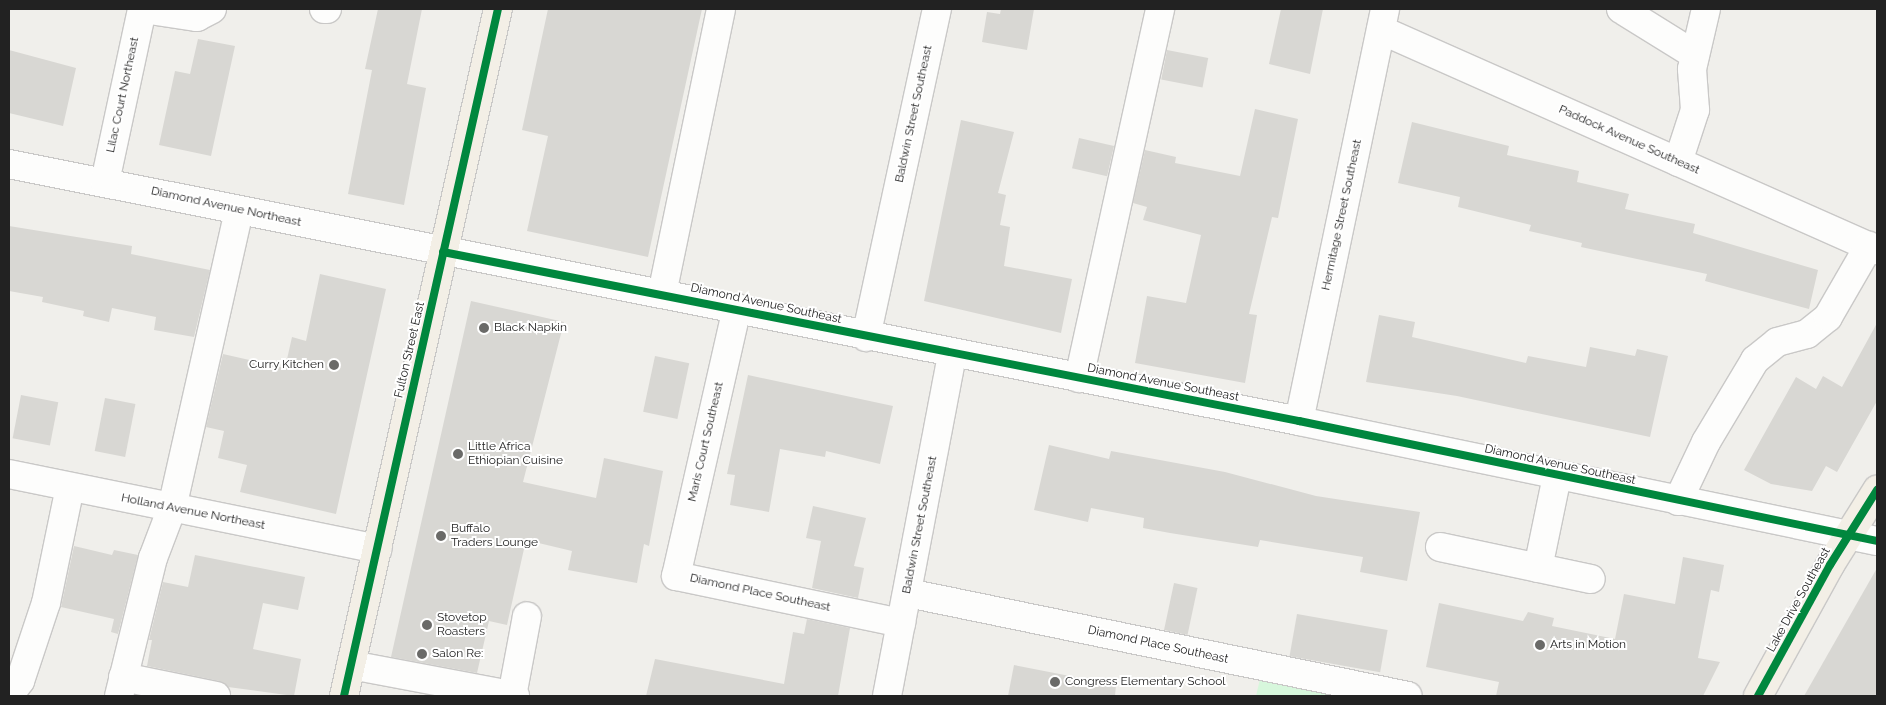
<!DOCTYPE html>
<html>
<head>
<meta charset="utf-8">
<style>
  body { margin:0 }
  #map { position:relative; width:1886px; height:705px; overflow:hidden; background:#f0efeb; font-family:Raleway,sans-serif }
  div>[style] { position:absolute }
  [style*='--x'] { left:calc(var(--x)*1px); top:calc(var(--y)*1px); width:calc(var(--w)*1px); rotate:calc(var(--a)*1deg) }
  .park>* { inset:0; background:#d7f7dc }
  .building>* { inset:0; background:#d8d7d3; transform-origin:0 0 }
  .roads { filter:drop-shadow(1px 0 #c9c8c7) drop-shadow(-1px 0 #c9c8c7) drop-shadow(0 1px #c9c8c7) drop-shadow(0 -1px #c9c8c7) }
  .minor>* { height:28px; margin:-14px; padding:0 14px; transform-origin:14px; border-radius:14px; background:#fdfdfc }
  .major>* { height:28px; margin:-14px; padding:0 14px; transform-origin:14px; border-radius:14px; background:#f3efe6 }
  .cycleway>* { height:8px; margin:-4px; padding:0 4px; transform-origin:4px; border-radius:4px; background:#00873e }
  .dots>* { width:14px; height:14px; translate:-50% -50%; box-sizing:border-box; border:2px solid #fff; border-radius:50% }
  span { translate:-50% -50%; white-space:nowrap; text-align:center; line-height:1.15; -webkit-text-stroke:4px #fff; paint-order:stroke }
  .street-label { font-size:12px; color:#222 }
  .poi-label { font-size:12px; color:#222 }
  .left { translate:0 -50%; text-align:left }
  .right { translate:-100% -50%; text-align:right }
  .frame { position:absolute; inset:0; border:10px solid #222; pointer-events:none }
</style>
</head>
<body>
<div id="map">
  <div class="park">
    <i style="clip-path:polygon(1260px 679px,1345px 696px,1256px 696px)"></i>
  </div>
  <div class="building">
    <i style="clip-path:polygon(378px 9px,422px 9px,407px 84px,426px 88px,404px 205px,348px 194px,372px 70px,365px 69px)"></i>
    <i style="clip-path:polygon(548px 9px,702px 9px,648px 257px,527px 231px,548px 136px,522px 130px)"></i>
    <i style="clip-path:polygon(1001px 9px,1034px 9px,1027px 50px,982px 42px,987px 12px,1000px 14px)"></i>
    <i style="clip-path:polygon(1281px 9px,1323px 9px,1310px 74px,1269px 64px)"></i>
    <i style="clip-path:polygon(198px 39px,235px 46px,211px 156px,159px 145px,175px 71px,190px 74px)"></i>
    <i style="clip-path:polygon(9px 50px,76px 68px,63px 126px,9px 113px)"></i>
    <i style="left:1167px;top:50px;width:42px;height:30px;rotate:11deg"></i>
    <i style="clip-path:polygon(1255px 109px,1298px 119px,1278px 218px,1272px 217px,1249px 314px,1257px 315px,1245px 383px,1135px 363px,1147px 296px,1186px 303px,1201px 235px,1143px 220px,1147px 207px,1133px 203px,1145px 150px,1176px 157px,1175px 163px,1240px 176px)"></i>
    <i style="clip-path:polygon(961px 120px,1014px 132px,998px 193px,1006px 195px,1000px 225px,1010px 227px,1004px 266px,1072px 279px,1061px 333px,924px 301px)"></i>
    <i style="clip-path:polygon(1412px 122px,1509px 146px,1507px 155px,1579px 171px,1577px 182px,1629px 194px,1625px 209px,1695px 224px,1693px 233px,1818px 270px,1809px 309px,1705px 281px,1707px 274px,1581px 247px,1582px 243px,1529px 231px,1531px 225px,1458px 207px,1460px 197px,1398px 183px)"></i>
    <i style="left:1079px;top:138px;width:36px;height:31px;rotate:13deg"></i>
    <i style="clip-path:polygon(9px 226px,132px 246px,131px 254px,210px 270px,194px 337px,154px 330px,156px 317px,112px 308px,109px 322px,83px 316px,84px 311px,42px 302px,43px 297px,9px 291px)"></i>
    <i style="clip-path:polygon(320px 274px,386px 289px,336px 514px,240px 492px,247px 465px,218px 458px,224px 431px,206px 427px,223px 354px,285px 368px,292px 337px,306px 341px)"></i>
    <i style="clip-path:polygon(471px 301px,564px 322px,523px 482px,596px 498px,604px 458px,663px 471px,649px 546px,644px 544px,637px 583px,568px 570px,572px 551px,526px 540px,507px 625px,489px 621px,477px 673px,391px 657px)"></i>
    <i style="clip-path:polygon(1379px 315px,1415px 322px,1412px 337px,1526px 363px,1528px 356px,1586px 367px,1590px 347px,1635px 356px,1637px 349px,1668px 356px,1650px 437px,1457px 396px,1366px 382px)"></i>
    <i style="clip-path:polygon(1877px 323px,1877px 401px,1837px 472px,1826px 466px,1812px 491px,1771px 484px,1744px 470px,1796px 377px,1816px 389px,1823px 376px,1842px 387px)"></i>
    <i style="left:655px;top:356px;width:35px;height:57px;rotate:12deg"></i>
    <i style="clip-path:polygon(748px 375px,893px 406px,880px 464px,826px 451px,825px 457px,780px 449px,769px 512px,730px 505px,735px 475px,727px 474px)"></i>
    <i style="left:21px;top:395px;width:38px;height:44px;rotate:11deg"></i>
    <i style="left:105px;top:398px;width:31px;height:54px;rotate:11deg"></i>
    <i style="clip-path:polygon(1049px 445px,1109px 459px,1111px 451px,1225px 472px,1316px 496px,1420px 512px,1407px 581px,1360px 572px,1363px 557px,1260px 540px,1258px 547px,1170px 533px,1143px 528px,1144px 518px,1091px 508px,1088px 522px,1034px 510px)"></i>
    <i style="clip-path:polygon(813px 506px,866px 518px,854px 566px,864px 568px,858px 598px,812px 588px,821px 541px,806px 538px)"></i>
    <i style="clip-path:polygon(74px 546px,112px 555px,114px 550px,138px 555px,118px 634px,111px 632px,114px 619px,61px 607px)"></i>
    <i style="clip-path:polygon(195px 555px,305px 577px,298px 610px,263px 603px,253px 649px,301px 659px,294px 696px,228px 687px,219px 681px,147px 666px,152px 640px,149px 640px,163px 582px,188px 587px)"></i>
    <i style="clip-path:polygon(1683px 557px,1724px 565px,1719px 592px,1711px 590px,1698px 658px,1720px 662px,1703px 696px,1496px 696px,1499px 682px,1426px 667px,1439px 603px,1523px 621px,1528px 612px,1554px 618px,1552px 626px,1615px 639px,1624px 594px,1675px 604px)"></i>
    <i style="clip-path:polygon(1877px 568px,1877px 696px,1804px 696px)"></i>
    <i style="left:1174px;top:583px;width:24px;height:48px;rotate:12deg"></i>
    <i style="left:1297px;top:614px;width:92px;height:43px;rotate:10deg"></i>
    <i style="clip-path:polygon(807px 619px,850px 628px,838px 696px,646px 696px,655px 659px,784px 684px,793px 632px,804px 634px)"></i>
    <i style="clip-path:polygon(1014px 665px,1116px 685px,1115px 696px,1008px 696px)"></i>
  </div>
  <div class="roads">
    <div class="minor">
      <i style="--x:143;--y:9;--w:55;--a:8.4"></i>
      <i style="--x:197;--y:17;--w:17;--a:-28"></i>
      <i style="--x:324;--y:9;--w:3;--a:0"></i>
      <i style="--x:1621;--y:9;--w:87;--a:31.9"></i>
      <i style="--x:1381;--y:30;--w:543;--a:23.92"></i>
      <i style="--x:1678;--y:162;--w:55;--a:-71.9"></i>
      <i style="--x:1695;--y:110;--w:41;--a:-94.2"></i>
      <i style="--x:1692;--y:69;--w:62;--a:-76.9"></i>
      <i style="--x:9;--y:164;--w:1315;--a:11.27"></i>
      <i style="--x:1299;--y:421;--w:590;--a:11.73"></i>
      <i style="--x:105;--y:182;--w:177;--a:-77.9"></i>
      <i style="--x:662;--y:294;--w:291;--a:-78.3"></i>
      <i style="--x:737;--y:308;--w:275;--a:102.8"></i>
      <i style="--x:676;--y:576;--w:230;--a:11.8"></i>
      <i style="--x:866;--y:337;--w:336;--a:-77.8"></i>
      <i style="--x:1079;--y:378;--w:378;--a:-77.6"></i>
      <i style="--x:1299;--y:421;--w:421;--a:-78.2"></i>
      <i style="--x:9;--y:474;--w:376;--a:11.5"></i>
      <i style="--x:1678;--y:501;--w:65;--a:-64.6"></i>
      <i style="--x:1706;--y:442;--w:96;--a:-59.1"></i>
      <i style="--x:1755;--y:360;--w:28;--a:-39"></i>
      <i style="--x:1777;--y:342;--w:31;--a:-15"></i>
      <i style="--x:1807;--y:334;--w:27;--a:-39"></i>
      <i style="--x:1828;--y:317;--w:82;--a:-60"></i>
      <i style="--x:1440;--y:547;--w:154;--a:12"></i>
      <i style="--x:1538;--y:568;--w:94;--a:-78.3"></i>
      <i style="--x:908;--y:593;--w:510;--a:11.64"></i>
      <i style="--x:351;--y:665;--w:167;--a:10.7"></i>
      <i style="--x:123;--y:677;--w:95;--a:11.5"></i>
      <i style="--x:9;--y:696;--w:19;--a:-54"></i>
      <i style="--x:20;--y:681;--w:82;--a:-71.6"></i>
      <i style="--x:46;--y:603;--w:118;--a:-78.3"></i>
      <i style="--x:119;--y:696;--w:142;--a:-76.2"></i>
      <i style="--x:153;--y:558;--w:53;--a:-69.2"></i>
      <i style="--x:172;--y:508;--w:305;--a:-77.3"></i>
      <i style="--x:512;--y:696;--w:81;--a:-79.4"></i>
      <i style="--x:887;--y:696;--w:348;--a:-79.2"></i>
    </div>
    <div class="major">
      <i style="--x:344;--y:696;--w:704;--a:-77.37"></i>
      <i style="--x:1758;--y:696;--w:149;--a:-61.2"></i>
      <i style="--x:1830;--y:565;--w:89;--a:-57.9"></i>
    </div>
  </div>
  <div class="cycleway">
    <i style="--x:443;--y:252;--w:873;--a:11.17"></i>
    <i style="--x:1299;--y:421;--w:590;--a:11.73"></i>
    <i style="--x:344;--y:696;--w:704;--a:-77.37"></i>
    <i style="--x:1758;--y:696;--w:149;--a:-61.2"></i>
    <i style="--x:1830;--y:565;--w:89;--a:-57.9"></i>
  </div>
  <div class="dots">
    <i style="left:484px;top:328px;background:#6a6a68"></i>
    <i style="left:334px;top:365px;background:#6a6a68"></i>
    <i style="left:458px;top:454px;background:#6a6a68"></i>
    <i style="left:441px;top:536px;background:#6a6a68"></i>
    <i style="left:427px;top:625px;background:#6a6a68"></i>
    <i style="left:1540px;top:645px;background:#6a6a68"></i>
    <i style="left:422px;top:654px;background:#6a6a68"></i>
    <i style="left:1055px;top:682px;background:#6a6a68"></i>
  </div>
  <div class="street-label">
    <span style="left:123px;top:95px;rotate:-78deg">Lilac Court Northeast</span>
    <span style="left:914px;top:114px;rotate:-78deg">Baldwin Street Southeast</span>
    <span style="left:1629px;top:140px;rotate:24deg">Paddock Avenue Southeast</span>
    <span style="left:226px;top:207px;rotate:12deg">Diamond Avenue Northeast</span>
    <span style="left:1342px;top:215px;rotate:-78deg">Hermitage Street Southeast</span>
    <span style="left:766px;top:304px;rotate:12deg">Diamond Avenue Southeast</span>
    <span style="left:410px;top:350px;rotate:-77deg">Fulton Street East</span>
    <span style="left:1163px;top:383px;rotate:11deg">Diamond Avenue Southeast</span>
    <span style="left:706px;top:442px;rotate:-77deg">Maris Court Southeast</span>
    <span style="left:1560px;top:465px;rotate:12deg">Diamond Avenue Southeast</span>
    <span style="left:193px;top:512px;rotate:11deg">Holland Avenue Northeast</span>
    <span style="left:920px;top:525px;rotate:-79deg">Baldwin Street Southeast</span>
    <span style="left:760px;top:593px;rotate:12deg">Diamond Place Southeast</span>
    <span style="left:1799px;top:600px;rotate:-61deg">Lake Drive Southeast</span>
    <span style="left:1158px;top:645px;rotate:12deg">Diamond Place Southeast</span>
  </div>
  <div class="poi-label">
    <span class="left" style="left:494px;top:328px">Black Napkin</span>
    <span class="right" style="left:324px;top:365px">Curry Kitchen</span>
    <span class="left" style="left:468px;top:454px">Little Africa<br>Ethiopian Cuisine</span>
    <span class="left" style="left:451px;top:536px">Buffalo<br>Traders Lounge</span>
    <span class="left" style="left:437px;top:625px">Stovetop<br>Roasters</span>
    <span class="left" style="left:1550px;top:645px">Arts in Motion</span>
    <span class="left" style="left:432px;top:654px">Salon Re:</span>
    <span class="left" style="left:1065px;top:682px">Congress Elementary School</span>
  </div>
  <div class="frame"></div>
</div>
</body>
</html>
